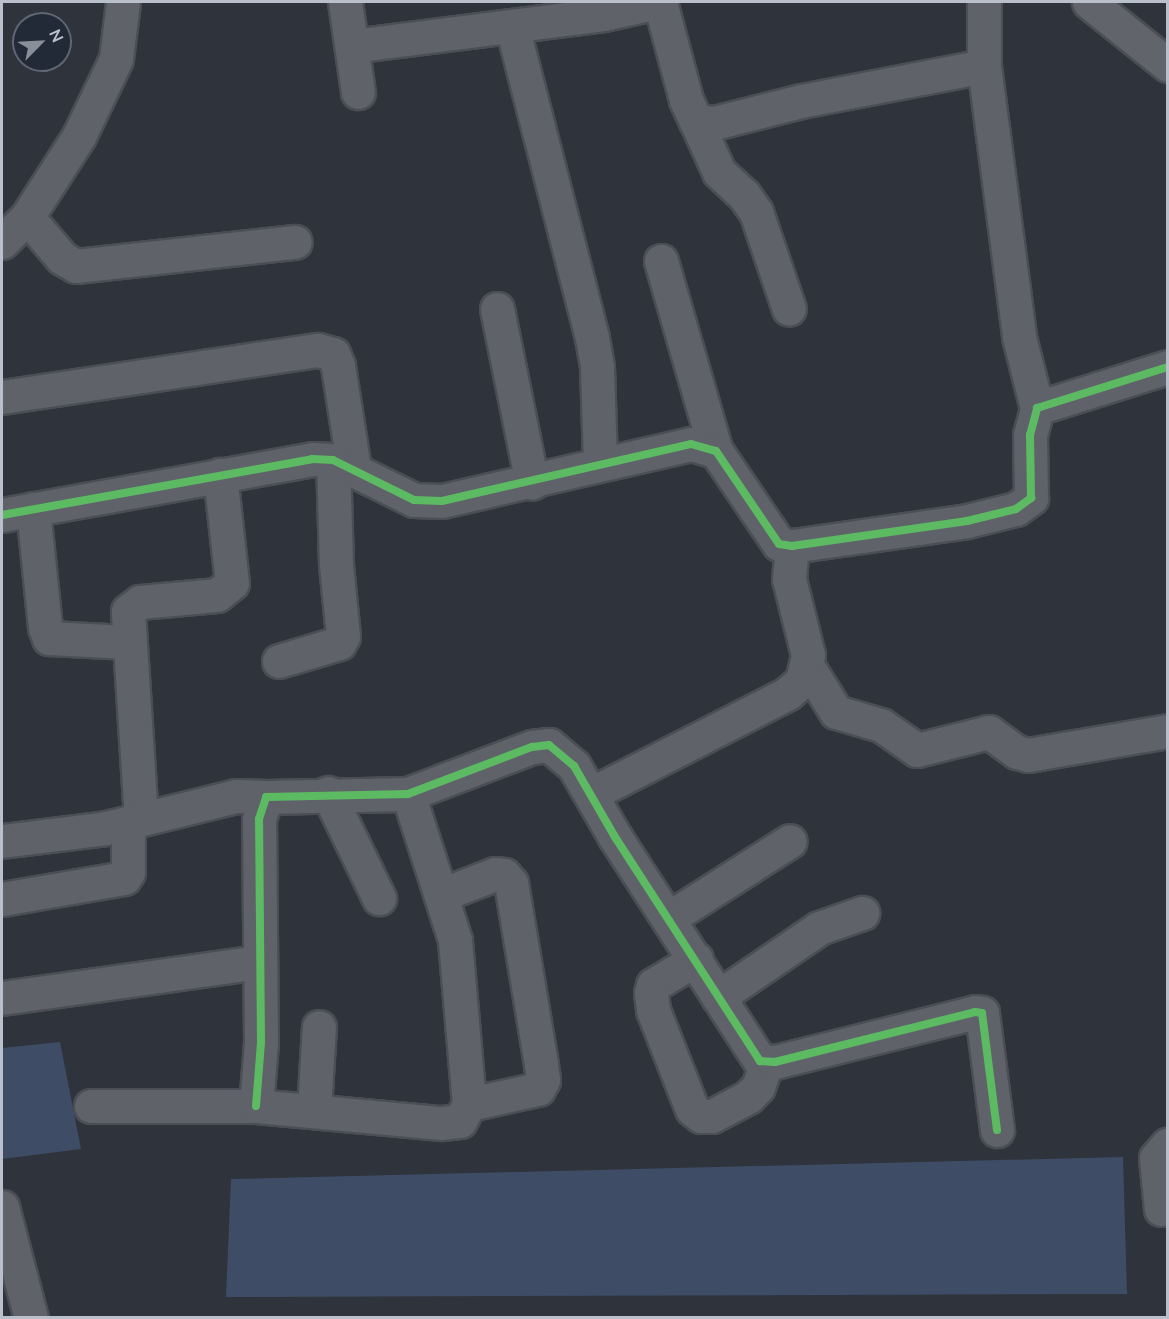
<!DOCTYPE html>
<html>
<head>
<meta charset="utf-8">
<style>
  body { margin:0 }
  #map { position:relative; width:1169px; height:1319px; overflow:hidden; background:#2f333b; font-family:Mulish,sans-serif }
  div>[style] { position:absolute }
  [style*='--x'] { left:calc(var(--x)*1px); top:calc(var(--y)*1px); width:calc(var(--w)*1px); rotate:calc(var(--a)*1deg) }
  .water>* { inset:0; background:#3e4c65 }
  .roads { filter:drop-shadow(2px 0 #4b4e54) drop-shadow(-2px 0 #4b4e54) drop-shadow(0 2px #4b4e54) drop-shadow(0 -2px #4b4e54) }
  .minor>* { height:33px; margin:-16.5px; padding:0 16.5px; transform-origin:16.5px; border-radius:16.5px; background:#5f6269 }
  .major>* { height:33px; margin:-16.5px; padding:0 16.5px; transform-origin:16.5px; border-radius:16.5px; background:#61646b }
  .cycleway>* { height:8px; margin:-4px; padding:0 4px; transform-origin:4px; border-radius:4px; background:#5cba63 }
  span { translate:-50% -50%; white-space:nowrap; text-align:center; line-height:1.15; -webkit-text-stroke:4.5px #222937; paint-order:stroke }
  .frame { position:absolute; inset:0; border:3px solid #bac0cb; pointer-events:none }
  .north { position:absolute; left:12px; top:12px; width:60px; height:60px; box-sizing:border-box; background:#222937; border:2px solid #5f6572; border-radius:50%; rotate:66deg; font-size:16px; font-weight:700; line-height:24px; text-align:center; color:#bac0cb }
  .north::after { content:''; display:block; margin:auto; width:21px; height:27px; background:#898f99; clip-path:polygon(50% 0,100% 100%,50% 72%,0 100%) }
</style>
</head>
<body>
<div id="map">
  <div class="water">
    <i style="clip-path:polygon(60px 1042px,81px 1149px,2px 1159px,2px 1048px)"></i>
    <i style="clip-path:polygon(1123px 1157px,1127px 1294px,226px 1297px,231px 1179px)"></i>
  </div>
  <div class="roads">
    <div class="minor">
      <i style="--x:345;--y:2;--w:91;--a:81.8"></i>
      <i style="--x:660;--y:2;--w:101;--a:75.1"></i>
      <i style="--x:686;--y:100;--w:23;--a:65"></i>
      <i style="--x:696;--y:121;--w:18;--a:6"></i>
      <i style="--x:714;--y:123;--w:90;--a:-14.2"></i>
      <i style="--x:801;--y:101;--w:186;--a:-10.8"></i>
      <i style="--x:984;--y:2;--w:64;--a:90"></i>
      <i style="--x:984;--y:66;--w:273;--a:82.6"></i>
      <i style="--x:1019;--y:337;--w:73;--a:75.8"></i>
      <i style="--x:512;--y:26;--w:322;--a:75.6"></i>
      <i style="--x:592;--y:338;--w:29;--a:80"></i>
      <i style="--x:597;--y:367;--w:95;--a:88.2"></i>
      <i style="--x:352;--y:46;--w:254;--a:-7.2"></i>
      <i style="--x:604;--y:14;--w:55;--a:-12.5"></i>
      <i style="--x:696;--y:121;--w:56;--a:65.7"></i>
      <i style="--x:719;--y:172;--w:34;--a:43"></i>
      <i style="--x:744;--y:195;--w:21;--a:55"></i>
      <i style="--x:756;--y:212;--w:102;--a:71.2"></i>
      <i style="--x:27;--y:217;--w:54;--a:49.5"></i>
      <i style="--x:62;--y:258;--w:16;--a:30"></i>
      <i style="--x:76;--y:266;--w:220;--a:-6.3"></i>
      <i style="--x:2;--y:242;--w:35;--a:-45"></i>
      <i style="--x:27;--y:217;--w:96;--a:-57.3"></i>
      <i style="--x:79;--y:136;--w:85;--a:-64.3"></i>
      <i style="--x:116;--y:59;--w:57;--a:-83"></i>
      <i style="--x:661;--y:261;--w:198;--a:73.9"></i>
      <i style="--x:497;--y:309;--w:177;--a:78.6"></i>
      <i style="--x:2;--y:397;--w:319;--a:-8.5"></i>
      <i style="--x:318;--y:350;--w:16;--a:15"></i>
      <i style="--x:333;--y:354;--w:13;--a:67"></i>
      <i style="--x:338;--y:366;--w:104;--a:81.2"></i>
      <i style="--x:33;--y:509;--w:119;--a:84.2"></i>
      <i style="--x:45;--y:627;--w:12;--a:70"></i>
      <i style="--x:49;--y:638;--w:79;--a:2.9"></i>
      <i style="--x:2;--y:515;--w:315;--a:-10.2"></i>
      <i style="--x:312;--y:459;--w:21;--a:3"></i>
      <i style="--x:333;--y:460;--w:90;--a:26.3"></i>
      <i style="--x:414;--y:500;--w:28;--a:2"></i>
      <i style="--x:442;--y:501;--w:255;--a:-12.9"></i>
      <i style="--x:691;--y:444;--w:26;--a:16"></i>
      <i style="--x:716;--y:451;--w:112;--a:55.9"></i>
      <i style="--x:779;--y:544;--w:13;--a:9"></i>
      <i style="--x:792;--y:546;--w:177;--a:-8.1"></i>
      <i style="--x:967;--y:521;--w:50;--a:-13.8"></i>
      <i style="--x:1016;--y:509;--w:19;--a:-36"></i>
      <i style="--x:1031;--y:498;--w:63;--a:-90.9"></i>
      <i style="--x:1030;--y:435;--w:28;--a:-75"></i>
      <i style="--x:1037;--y:408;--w:137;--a:-17.4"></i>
      <i style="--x:279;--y:661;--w:63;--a:-16.7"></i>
      <i style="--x:339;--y:643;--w:8;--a:-60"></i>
      <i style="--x:343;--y:636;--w:71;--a:-95.6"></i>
      <i style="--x:336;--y:565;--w:105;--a:-91.6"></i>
      <i style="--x:808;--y:667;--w:53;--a:58.1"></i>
      <i style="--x:836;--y:712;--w:47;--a:16.1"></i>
      <i style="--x:881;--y:725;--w:44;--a:34.8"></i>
      <i style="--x:917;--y:750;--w:74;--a:-14"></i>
      <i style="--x:989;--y:732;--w:34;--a:36"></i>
      <i style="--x:1017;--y:752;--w:11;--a:15"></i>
      <i style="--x:1028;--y:755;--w:142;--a:-9.7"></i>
      <i style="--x:328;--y:793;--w:117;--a:64.1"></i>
      <i style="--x:591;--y:794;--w:221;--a:-27.1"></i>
      <i style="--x:788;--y:693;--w:18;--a:-41"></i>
      <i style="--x:802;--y:681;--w:27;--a:-77"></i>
      <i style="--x:808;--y:655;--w:78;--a:-104"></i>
      <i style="--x:789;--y:579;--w:33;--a:-85"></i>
      <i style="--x:141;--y:819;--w:208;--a:-93.6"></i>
      <i style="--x:128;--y:611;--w:15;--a:-37"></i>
      <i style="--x:140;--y:602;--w:77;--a:-5.2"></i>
      <i style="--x:217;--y:595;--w:19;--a:-39"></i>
      <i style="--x:232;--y:583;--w:109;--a:-96.3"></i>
      <i style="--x:2;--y:841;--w:105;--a:-7.1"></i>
      <i style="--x:106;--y:828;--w:134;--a:-13.8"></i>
      <i style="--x:236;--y:796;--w:30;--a:2"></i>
      <i style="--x:441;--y:895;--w:58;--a:-21.3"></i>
      <i style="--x:495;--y:874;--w:9;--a:6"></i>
      <i style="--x:504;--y:875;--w:11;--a:49"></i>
      <i style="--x:511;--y:883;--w:184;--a:80.6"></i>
      <i style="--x:541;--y:1065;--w:15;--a:82"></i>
      <i style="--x:543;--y:1080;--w:10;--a:119"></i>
      <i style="--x:538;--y:1089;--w:71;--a:167.7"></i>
      <i style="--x:2;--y:899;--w:124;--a:-9.8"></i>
      <i style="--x:124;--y:878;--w:7;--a:-56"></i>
      <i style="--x:128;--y:872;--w:49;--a:-90"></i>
      <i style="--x:669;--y:918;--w:143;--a:-32.5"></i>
      <i style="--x:696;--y:959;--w:50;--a:148.8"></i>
      <i style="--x:653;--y:985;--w:8;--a:104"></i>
      <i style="--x:651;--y:993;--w:17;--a:83"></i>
      <i style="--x:653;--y:1010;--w:106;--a:68.5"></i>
      <i style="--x:692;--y:1109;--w:11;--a:38"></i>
      <i style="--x:701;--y:1116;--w:11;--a:0"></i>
      <i style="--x:712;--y:1116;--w:41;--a:-27.8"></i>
      <i style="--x:748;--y:1097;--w:14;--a:-45"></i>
      <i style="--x:758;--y:1087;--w:24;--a:-71"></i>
      <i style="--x:718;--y:997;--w:122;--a:-34.3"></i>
      <i style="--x:819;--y:928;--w:46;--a:-19.2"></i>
      <i style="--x:2;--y:998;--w:260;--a:-8"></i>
      <i style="--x:91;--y:1106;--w:165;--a:0"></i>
      <i style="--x:256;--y:1106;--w:186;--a:5.3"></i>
      <i style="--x:441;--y:1123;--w:19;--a:-6"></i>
      <i style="--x:460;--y:1121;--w:19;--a:-62"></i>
      <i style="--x:469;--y:1104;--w:165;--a:-94.9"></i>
      <i style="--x:455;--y:940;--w:153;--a:-107.8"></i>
      <i style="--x:256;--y:1106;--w:64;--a:-85.5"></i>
      <i style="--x:261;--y:1042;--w:223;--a:-90.5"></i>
      <i style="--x:259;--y:819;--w:23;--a:-72"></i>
      <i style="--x:266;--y:797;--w:142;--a:-1.2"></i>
      <i style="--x:408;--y:794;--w:133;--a:-20.8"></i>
      <i style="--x:532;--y:747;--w:17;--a:-7"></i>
      <i style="--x:549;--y:745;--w:33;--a:40"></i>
      <i style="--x:574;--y:766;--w:82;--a:60"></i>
      <i style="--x:615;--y:837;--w:267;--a:57.1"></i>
      <i style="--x:760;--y:1061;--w:15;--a:4"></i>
      <i style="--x:775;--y:1062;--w:206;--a:-14"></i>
      <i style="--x:975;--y:1012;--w:7;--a:8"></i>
      <i style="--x:982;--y:1013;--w:118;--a:82.7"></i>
      <i style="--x:314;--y:1110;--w:83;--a:-86.6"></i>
      <i style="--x:2;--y:1207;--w:115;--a:75.4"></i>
      <i style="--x:1161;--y:1209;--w:51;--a:-95.6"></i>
      <i style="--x:1156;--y:1158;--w:18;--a:-49"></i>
    </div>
    <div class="major">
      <i style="--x:1089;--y:2;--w:101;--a:38.6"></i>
    </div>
  </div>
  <div class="cycleway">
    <i style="--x:2;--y:515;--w:315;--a:-10.2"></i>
    <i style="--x:312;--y:459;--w:21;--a:3"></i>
    <i style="--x:333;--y:460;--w:90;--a:26.3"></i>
    <i style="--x:414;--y:500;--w:28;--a:2"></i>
    <i style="--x:442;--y:501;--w:255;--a:-12.9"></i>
    <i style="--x:691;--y:444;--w:26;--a:16"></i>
    <i style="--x:716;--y:451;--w:112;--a:55.9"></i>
    <i style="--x:779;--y:544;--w:13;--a:9"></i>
    <i style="--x:792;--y:546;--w:177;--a:-8.1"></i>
    <i style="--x:967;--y:521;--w:50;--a:-13.8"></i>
    <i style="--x:1016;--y:509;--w:19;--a:-36"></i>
    <i style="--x:1031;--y:498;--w:63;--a:-90.9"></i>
    <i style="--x:1030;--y:435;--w:28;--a:-75"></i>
    <i style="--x:1037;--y:408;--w:137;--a:-17.4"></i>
    <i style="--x:256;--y:1106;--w:64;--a:-85.5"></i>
    <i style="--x:261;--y:1042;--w:223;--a:-90.5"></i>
    <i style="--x:259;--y:819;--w:23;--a:-72"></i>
    <i style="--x:266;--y:797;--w:142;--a:-1.2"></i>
    <i style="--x:408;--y:794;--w:133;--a:-20.8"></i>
    <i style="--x:532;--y:747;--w:17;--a:-7"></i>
    <i style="--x:549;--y:745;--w:33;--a:40"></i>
    <i style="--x:574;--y:766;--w:82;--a:60"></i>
    <i style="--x:615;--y:837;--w:267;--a:57.1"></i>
    <i style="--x:760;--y:1061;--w:15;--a:4"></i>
    <i style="--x:775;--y:1062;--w:206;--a:-14"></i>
    <i style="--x:975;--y:1012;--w:7;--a:8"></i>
    <i style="--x:982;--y:1013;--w:118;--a:82.7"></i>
  </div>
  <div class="frame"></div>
  <div class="north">N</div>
</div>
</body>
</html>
